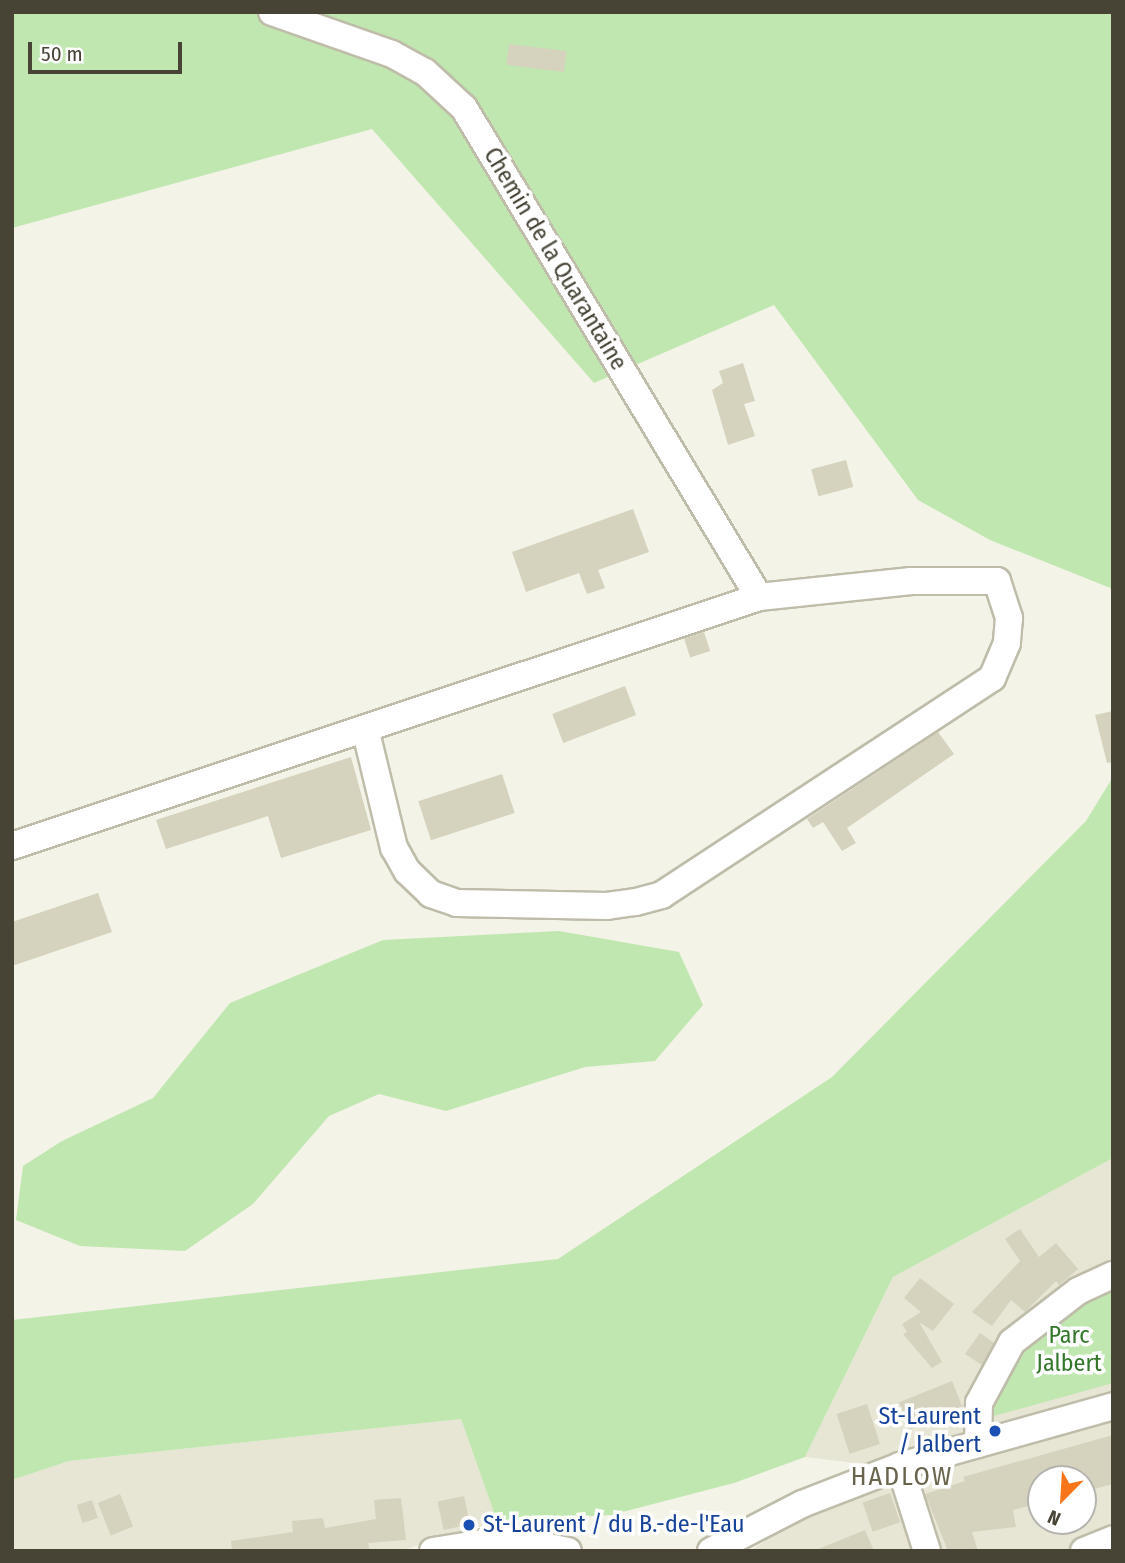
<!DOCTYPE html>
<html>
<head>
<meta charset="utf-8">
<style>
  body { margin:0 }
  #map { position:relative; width:1125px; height:1563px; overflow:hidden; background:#f3f3e7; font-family:"Fira Sans Condensed",sans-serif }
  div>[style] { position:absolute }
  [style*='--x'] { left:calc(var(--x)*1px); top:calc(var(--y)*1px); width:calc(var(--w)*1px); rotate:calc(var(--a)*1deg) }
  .residential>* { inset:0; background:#e7e6d5 }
  .green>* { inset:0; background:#c0e7b0 }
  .building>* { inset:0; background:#d5d2bd; transform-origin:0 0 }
  .roads { filter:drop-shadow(2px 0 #bfbdaa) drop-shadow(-2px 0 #bfbdaa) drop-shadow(0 2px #bfbdaa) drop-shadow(0 -2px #bfbdaa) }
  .minor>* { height:26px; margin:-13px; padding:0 13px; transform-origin:13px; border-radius:13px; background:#fff }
  .dots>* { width:19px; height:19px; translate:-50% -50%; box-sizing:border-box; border:4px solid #fff; border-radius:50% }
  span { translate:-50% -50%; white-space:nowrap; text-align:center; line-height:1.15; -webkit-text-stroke:7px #fff; paint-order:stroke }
  .street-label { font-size:24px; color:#474436 }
  .park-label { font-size:24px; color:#33782a }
  .transit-label { font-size:24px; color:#164399 }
  .right { translate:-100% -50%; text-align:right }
  .left { translate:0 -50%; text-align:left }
  .neighbourhood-label { font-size:26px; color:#69654d; letter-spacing:2px }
  .frame { position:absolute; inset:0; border:14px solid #474436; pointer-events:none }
  .north { position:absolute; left:1027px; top:1465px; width:70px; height:70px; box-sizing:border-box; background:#fff; border:2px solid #b5b4af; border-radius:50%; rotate:204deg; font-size:19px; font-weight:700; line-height:28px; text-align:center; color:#474436 }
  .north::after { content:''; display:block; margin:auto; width:24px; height:32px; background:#f8751a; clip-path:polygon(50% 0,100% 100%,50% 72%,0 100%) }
  .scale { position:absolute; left:28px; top:42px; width:154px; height:32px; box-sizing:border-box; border:4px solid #474436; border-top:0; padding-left:9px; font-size:21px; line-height:24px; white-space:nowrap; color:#474436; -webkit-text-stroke:5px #fff; paint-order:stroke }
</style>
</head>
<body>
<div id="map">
  <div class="residential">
    <i style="clip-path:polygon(evenodd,1113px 1158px,1113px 1551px,750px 1551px,795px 1522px,915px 1470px,805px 1457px,893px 1277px,1113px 1158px,1041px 1479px,1083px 1479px,1083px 1521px,1041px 1521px,1041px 1479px)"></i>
    <i style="clip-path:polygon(461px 1419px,497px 1521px,400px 1551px,12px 1551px,12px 1480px,69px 1461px)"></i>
  </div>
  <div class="green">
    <i style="clip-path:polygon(12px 12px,1113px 12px,1113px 589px,990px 540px,918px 500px,774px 305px,594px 383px,372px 129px,12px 228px)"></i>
    <i style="clip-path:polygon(1113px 777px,1113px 1158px,893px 1277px,805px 1457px,734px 1483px,611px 1515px,497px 1521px,461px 1419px,69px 1461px,12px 1480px,12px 1320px,558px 1259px,832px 1077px,1086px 821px)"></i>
    <i style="clip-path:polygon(559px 931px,679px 952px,703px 1005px,655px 1061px,585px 1067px,446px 1111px,379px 1094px,329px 1116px,253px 1204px,185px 1251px,80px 1246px,16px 1220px,23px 1166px,62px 1141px,153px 1098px,230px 1003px,383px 940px)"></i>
    <i style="clip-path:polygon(1113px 1275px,1113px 1383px,976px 1421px,991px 1374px)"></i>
  </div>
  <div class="building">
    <i style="left:509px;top:44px;width:58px;height:21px;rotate:7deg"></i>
    <i style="clip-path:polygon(743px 363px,755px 401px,744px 404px,755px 436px,728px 445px,712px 390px,723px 383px,719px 371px)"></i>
    <i style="left:846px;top:460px;width:28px;height:36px;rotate:75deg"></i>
    <i style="clip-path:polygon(633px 509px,649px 552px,598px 570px,605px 588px,587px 594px,579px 573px,526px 592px,512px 552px)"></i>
    <i style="left:704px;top:632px;width:20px;height:21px;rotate:72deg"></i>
    <i style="left:625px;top:686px;width:31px;height:78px;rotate:69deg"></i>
    <i style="clip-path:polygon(1113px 711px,1113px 762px,1107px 763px,1095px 715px)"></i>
    <i style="clip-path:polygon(938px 732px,954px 754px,847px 828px,856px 843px,842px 851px,823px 822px,813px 828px,807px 819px)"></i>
    <i style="clip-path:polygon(351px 757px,371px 830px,281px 858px,268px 816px,166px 849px,156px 820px)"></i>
    <i style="left:502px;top:774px;width:41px;height:88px;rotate:72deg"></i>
    <i style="clip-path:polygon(98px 893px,112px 932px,12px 966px,12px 922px)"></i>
    <i style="clip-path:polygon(1020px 1229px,1039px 1257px,1056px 1243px,1078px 1269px,1059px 1285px,1056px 1281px,1025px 1312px,1011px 1300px,992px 1326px,972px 1312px,1020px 1261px,1005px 1239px)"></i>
    <i style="clip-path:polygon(920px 1278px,954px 1304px,933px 1331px,919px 1322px,942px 1362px,932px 1368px,903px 1334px,907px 1332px,902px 1324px,921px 1312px,904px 1298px)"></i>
    <i style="clip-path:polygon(980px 1333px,994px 1343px,982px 1365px,965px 1354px)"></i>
    <i style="left:952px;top:1381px;width:29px;height:57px;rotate:68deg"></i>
    <i style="left:867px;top:1404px;width:42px;height:32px;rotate:72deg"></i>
    <i style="clip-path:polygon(1113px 1435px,1113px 1484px,1083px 1492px,1083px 1479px,1041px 1479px,1041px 1503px,1013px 1510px,1016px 1527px,972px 1532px,978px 1551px,948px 1551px,925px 1494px,965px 1481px,963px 1477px)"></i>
    <i style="left:890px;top:1493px;width:31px;height:29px;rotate:71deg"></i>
    <i style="left:120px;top:1494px;width:35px;height:24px;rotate:68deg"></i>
    <i style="left:464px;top:1496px;width:29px;height:27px;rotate:78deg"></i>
    <i style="clip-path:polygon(401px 1498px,406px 1540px,368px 1543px,370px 1551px,232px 1551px,231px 1541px,293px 1532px,292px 1521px,323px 1518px,325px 1528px,376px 1519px,374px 1500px)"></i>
    <i style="left:92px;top:1500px;width:19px;height:16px;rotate:72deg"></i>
    <i style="clip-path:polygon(865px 1530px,874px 1551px,816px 1551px,816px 1550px)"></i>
  </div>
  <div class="roads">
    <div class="minor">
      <i style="--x:272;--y:12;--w:127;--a:19.3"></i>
      <i style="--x:392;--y:54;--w:38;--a:29"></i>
      <i style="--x:425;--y:72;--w:53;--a:42.7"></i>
      <i style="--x:464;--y:108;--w:571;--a:58.9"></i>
      <i style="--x:12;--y:846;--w:787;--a:-18.43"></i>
      <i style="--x:759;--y:597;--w:153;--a:-6"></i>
      <i style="--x:911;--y:581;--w:86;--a:0"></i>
      <i style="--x:997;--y:581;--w:39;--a:72"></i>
      <i style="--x:1009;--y:618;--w:25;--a:95"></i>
      <i style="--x:1007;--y:643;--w:38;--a:113"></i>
      <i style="--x:992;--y:678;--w:395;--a:146.7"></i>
      <i style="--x:662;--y:895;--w:28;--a:165"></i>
      <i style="--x:635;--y:902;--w:28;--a:172"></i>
      <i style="--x:607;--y:906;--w:150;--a:-178.9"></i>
      <i style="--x:457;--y:903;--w:28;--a:-161"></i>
      <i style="--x:431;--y:894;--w:33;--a:-136"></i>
      <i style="--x:407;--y:871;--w:26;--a:-119"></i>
      <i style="--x:394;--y:848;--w:119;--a:-103.6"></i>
      <i style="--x:978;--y:1444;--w:41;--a:-88.6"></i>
      <i style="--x:979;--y:1403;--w:69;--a:-61.6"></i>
      <i style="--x:1012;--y:1342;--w:83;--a:-37.7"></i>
      <i style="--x:1078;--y:1291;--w:38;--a:-25"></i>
      <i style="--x:900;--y:1466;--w:89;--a:72.4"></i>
      <i style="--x:433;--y:1551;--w:77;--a:-9"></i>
      <i style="--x:509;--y:1539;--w:60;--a:11.5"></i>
      <i style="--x:711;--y:1551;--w:102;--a:-27.3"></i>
      <i style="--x:802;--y:1504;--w:105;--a:-21.2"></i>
      <i style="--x:900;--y:1466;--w:221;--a:-15.7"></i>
      <i style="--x:1084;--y:1551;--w:31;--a:-22"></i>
    </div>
  </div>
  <div class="dots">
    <i style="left:995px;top:1431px;background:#1a4fb4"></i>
    <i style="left:469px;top:1525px;background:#1a4fb4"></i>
  </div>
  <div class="street-label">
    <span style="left:555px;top:259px;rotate:59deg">Chemin de la Quarantaine</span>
  </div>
  <div class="park-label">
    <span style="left:1069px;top:1350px">Parc<br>Jalbert</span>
  </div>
  <div class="transit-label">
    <span class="right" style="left:981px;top:1431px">St-Laurent<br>/ Jalbert</span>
    <span class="left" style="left:483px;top:1525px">St-Laurent / du B.-de-l'Eau</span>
  </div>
  <div class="neighbourhood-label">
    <span style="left:902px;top:1477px">HADLOW</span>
  </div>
  <div class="frame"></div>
  <div class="north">N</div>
  <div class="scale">50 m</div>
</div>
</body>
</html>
